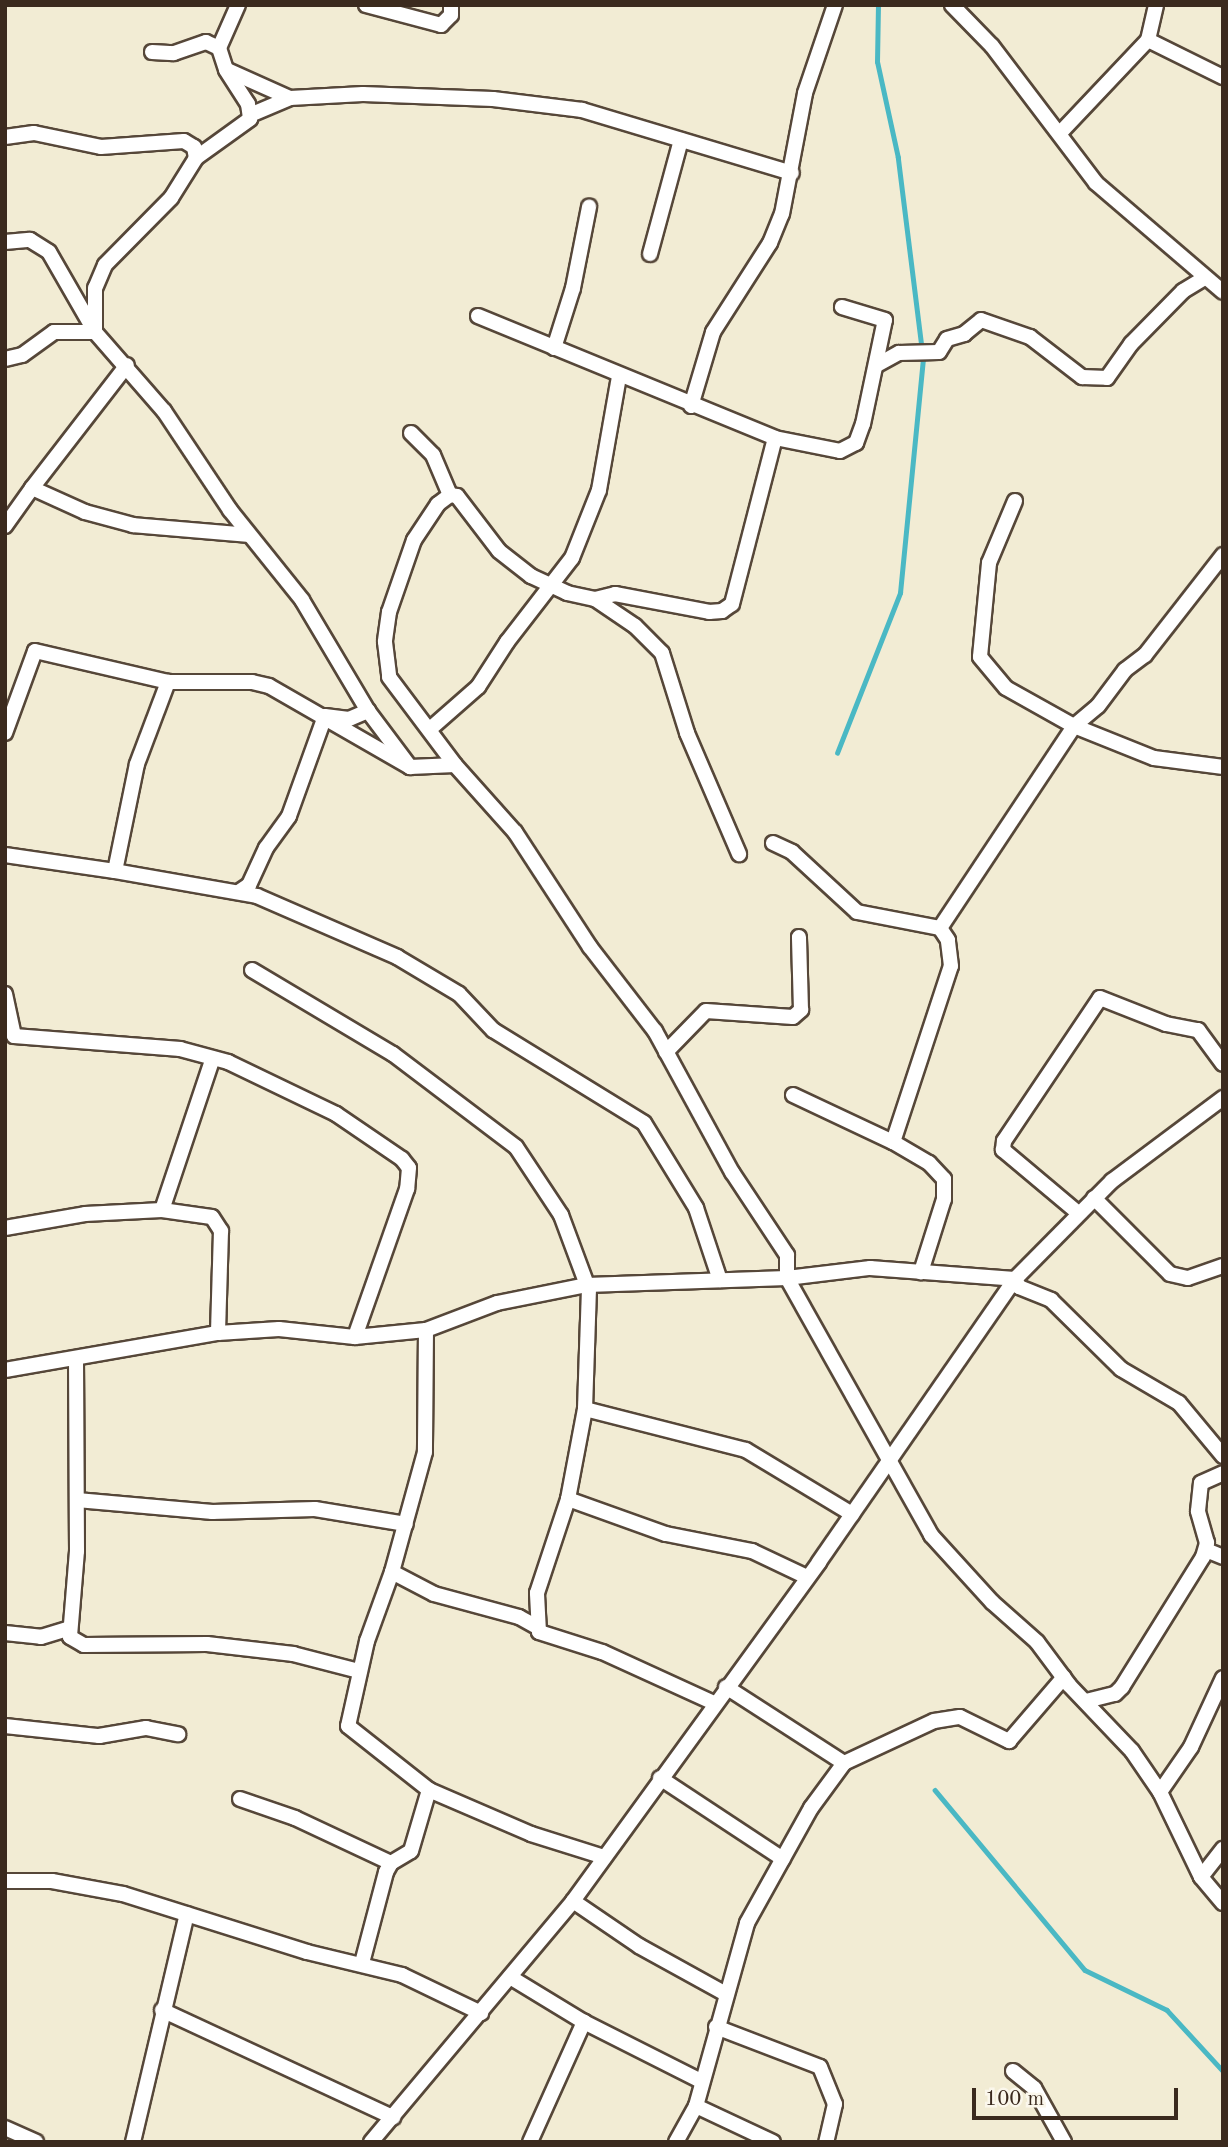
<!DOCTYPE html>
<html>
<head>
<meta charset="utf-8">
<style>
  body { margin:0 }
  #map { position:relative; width:1228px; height:2147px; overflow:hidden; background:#f2ecd4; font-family:"Old Standard TT",serif }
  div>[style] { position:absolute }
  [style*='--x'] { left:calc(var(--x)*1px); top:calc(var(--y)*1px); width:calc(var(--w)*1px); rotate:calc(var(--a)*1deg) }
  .stream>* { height:4.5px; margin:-2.25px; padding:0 2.25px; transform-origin:2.25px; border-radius:2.25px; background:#4ab8c4 }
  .roads { filter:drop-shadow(2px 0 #564739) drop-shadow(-2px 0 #564739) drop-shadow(0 2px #564739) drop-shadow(0 -2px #564739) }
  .minor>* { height:14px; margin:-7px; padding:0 7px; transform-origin:7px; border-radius:7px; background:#fff }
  span { translate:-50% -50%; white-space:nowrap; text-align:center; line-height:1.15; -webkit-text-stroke:5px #fbf7ec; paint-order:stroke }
  .frame { position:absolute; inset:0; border:7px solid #3b2a1e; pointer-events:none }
  .scale { position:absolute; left:972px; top:2088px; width:206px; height:32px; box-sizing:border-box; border:4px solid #3b2a1e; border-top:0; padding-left:9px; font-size:21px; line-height:24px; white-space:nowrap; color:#3b2a1e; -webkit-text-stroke:5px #fbf7ec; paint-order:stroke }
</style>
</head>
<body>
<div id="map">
  <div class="stream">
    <i style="--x:837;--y:753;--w:172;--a:-68.5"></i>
    <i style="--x:900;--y:593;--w:234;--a:-84.4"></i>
    <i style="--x:923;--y:360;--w:204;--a:-97.1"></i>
    <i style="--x:898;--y:158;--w:98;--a:-102.3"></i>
    <i style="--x:877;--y:62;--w:57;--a:-89"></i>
    <i style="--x:935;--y:1790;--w:234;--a:50.2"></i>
    <i style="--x:1085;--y:1970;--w:91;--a:26"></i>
    <i style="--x:1167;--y:2010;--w:83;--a:47.4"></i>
  </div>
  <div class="roads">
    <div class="minor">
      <i style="--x:366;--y:5;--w:78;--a:14.9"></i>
      <i style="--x:441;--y:25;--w:14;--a:-45"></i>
      <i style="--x:451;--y:15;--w:10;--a:-90"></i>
      <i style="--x:952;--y:5;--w:57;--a:45.7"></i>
      <i style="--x:992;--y:46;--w:172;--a:52.8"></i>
      <i style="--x:1096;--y:183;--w:167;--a:40.6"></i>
      <i style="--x:1148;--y:40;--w:36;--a:-77"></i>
      <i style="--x:219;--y:48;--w:23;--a:72"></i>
      <i style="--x:226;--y:70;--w:40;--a:57.1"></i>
      <i style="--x:248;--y:104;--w:15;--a:82"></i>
      <i style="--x:250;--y:119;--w:67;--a:144.2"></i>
      <i style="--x:196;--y:158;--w:47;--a:122"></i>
      <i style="--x:171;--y:198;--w:94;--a:134.6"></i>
      <i style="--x:105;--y:265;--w:25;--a:113"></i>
      <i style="--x:95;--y:288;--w:44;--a:90"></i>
      <i style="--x:95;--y:332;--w:105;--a:48.9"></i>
      <i style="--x:164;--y:411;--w:119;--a:56.3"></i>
      <i style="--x:230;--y:510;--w:115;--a:51.3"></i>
      <i style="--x:302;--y:600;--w:129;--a:59.3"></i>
      <i style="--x:368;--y:711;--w:70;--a:53.1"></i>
      <i style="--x:152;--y:52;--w:22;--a:3"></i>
      <i style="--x:174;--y:53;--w:34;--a:-19"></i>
      <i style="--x:206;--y:42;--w:14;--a:25"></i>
      <i style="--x:219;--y:48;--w:47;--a:-66.2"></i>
      <i style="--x:227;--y:70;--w:69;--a:24"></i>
      <i style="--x:250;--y:115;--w:43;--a:-23"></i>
      <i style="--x:290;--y:98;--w:73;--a:-3.1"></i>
      <i style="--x:363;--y:94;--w:130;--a:2.2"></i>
      <i style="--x:493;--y:99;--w:90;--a:7"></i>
      <i style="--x:582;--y:110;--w:219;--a:16.7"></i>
      <i style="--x:1060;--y:133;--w:128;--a:-46.6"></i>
      <i style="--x:1148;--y:40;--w:84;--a:26.3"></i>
      <i style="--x:5;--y:137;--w:29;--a:-8"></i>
      <i style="--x:34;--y:133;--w:68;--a:11.8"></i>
      <i style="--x:101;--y:147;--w:83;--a:-4.1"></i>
      <i style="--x:184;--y:141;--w:12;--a:31"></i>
      <i style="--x:194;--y:147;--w:11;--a:80"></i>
      <i style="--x:5;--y:242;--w:25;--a:-5"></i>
      <i style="--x:30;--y:240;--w:22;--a:32"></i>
      <i style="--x:49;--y:252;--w:92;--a:60.1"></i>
      <i style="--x:95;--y:332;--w:41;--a:180"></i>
      <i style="--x:54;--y:332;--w:39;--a:144"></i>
      <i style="--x:22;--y:355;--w:17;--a:167"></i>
      <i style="--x:650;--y:254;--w:118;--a:-74.8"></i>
      <i style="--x:478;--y:316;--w:321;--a:22.3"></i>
      <i style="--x:775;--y:438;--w:66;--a:11.3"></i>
      <i style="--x:840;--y:451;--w:18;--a:-27"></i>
      <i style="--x:856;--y:443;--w:20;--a:-70"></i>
      <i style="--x:863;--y:424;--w:106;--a:-78.1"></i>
      <i style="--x:885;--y:320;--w:45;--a:-163.2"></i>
      <i style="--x:554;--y:348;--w:63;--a:-72.4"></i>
      <i style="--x:573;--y:288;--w:83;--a:-78.8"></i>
      <i style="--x:877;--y:365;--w:25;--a:-29"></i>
      <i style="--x:899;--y:353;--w:40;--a:-1.4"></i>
      <i style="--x:939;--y:352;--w:15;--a:-58"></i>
      <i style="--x:947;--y:339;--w:18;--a:-16"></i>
      <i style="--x:964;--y:334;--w:22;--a:-39"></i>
      <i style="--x:981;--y:320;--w:52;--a:19.1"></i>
      <i style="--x:1030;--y:337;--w:66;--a:37.6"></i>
      <i style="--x:1082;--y:377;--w:25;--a:2"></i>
      <i style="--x:1107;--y:378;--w:42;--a:-54.8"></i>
      <i style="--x:1131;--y:344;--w:74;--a:-45.5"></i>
      <i style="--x:1183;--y:291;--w:26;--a:-31"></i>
      <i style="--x:691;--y:406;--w:77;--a:-73.4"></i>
      <i style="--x:713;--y:332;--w:106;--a:-57.4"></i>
      <i style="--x:770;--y:243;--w:31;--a:-68"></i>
      <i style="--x:782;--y:214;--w:123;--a:-79.2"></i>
      <i style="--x:805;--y:93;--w:93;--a:-71.2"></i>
      <i style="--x:411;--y:433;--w:31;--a:45"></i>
      <i style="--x:433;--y:455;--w:43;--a:67"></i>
      <i style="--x:450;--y:495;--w:7;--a:8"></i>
      <i style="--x:457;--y:496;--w:69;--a:52.6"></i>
      <i style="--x:499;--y:551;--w:41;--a:38"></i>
      <i style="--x:531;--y:576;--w:40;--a:25"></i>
      <i style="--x:567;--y:593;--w:29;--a:12"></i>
      <i style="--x:595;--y:599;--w:21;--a:-14"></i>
      <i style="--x:615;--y:594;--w:96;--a:10.8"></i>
      <i style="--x:709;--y:612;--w:13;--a:-4"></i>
      <i style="--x:722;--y:611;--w:12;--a:-35"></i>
      <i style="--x:732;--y:604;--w:171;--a:-75.5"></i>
      <i style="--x:32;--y:488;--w:155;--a:-52.3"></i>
      <i style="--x:450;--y:495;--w:15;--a:143"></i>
      <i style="--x:438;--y:504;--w:43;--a:123.7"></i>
      <i style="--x:414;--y:540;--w:76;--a:109.1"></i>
      <i style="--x:389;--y:612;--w:30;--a:98"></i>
      <i style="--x:385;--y:642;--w:35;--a:83"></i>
      <i style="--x:389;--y:677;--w:110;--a:53.1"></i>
      <i style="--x:455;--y:765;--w:90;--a:48.2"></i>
      <i style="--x:515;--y:832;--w:137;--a:56.9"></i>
      <i style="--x:590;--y:947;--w:106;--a:52.3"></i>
      <i style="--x:655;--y:1031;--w:161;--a:61.4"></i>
      <i style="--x:732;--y:1172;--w:100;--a:56.5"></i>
      <i style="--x:787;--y:1255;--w:23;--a:90"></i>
      <i style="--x:787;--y:1278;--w:295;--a:60.7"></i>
      <i style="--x:931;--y:1535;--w:91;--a:47.7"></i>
      <i style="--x:992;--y:1602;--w:60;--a:41.6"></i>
      <i style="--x:1037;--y:1642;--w:54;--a:53.3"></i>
      <i style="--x:1069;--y:1685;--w:91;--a:46.3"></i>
      <i style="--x:1132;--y:1751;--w:50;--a:55.7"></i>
      <i style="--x:1160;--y:1792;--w:94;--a:64.2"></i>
      <i style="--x:1201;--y:1877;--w:34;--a:50"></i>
      <i style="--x:1015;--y:501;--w:67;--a:112.8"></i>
      <i style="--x:989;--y:563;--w:94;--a:95.5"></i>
      <i style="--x:980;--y:657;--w:40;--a:50"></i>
      <i style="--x:1006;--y:688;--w:78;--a:29.2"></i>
      <i style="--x:1074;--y:726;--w:31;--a:-40"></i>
      <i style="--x:1098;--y:706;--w:45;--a:-53.1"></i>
      <i style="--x:1125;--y:670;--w:25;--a:-37"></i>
      <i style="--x:1145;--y:655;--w:127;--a:-52"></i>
      <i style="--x:5;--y:526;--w:47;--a:-54.6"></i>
      <i style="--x:32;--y:488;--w:58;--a:24.4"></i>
      <i style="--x:85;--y:512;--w:50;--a:15.2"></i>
      <i style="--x:133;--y:525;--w:116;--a:4.9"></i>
      <i style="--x:595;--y:599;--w:48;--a:34"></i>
      <i style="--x:635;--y:626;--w:38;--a:45"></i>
      <i style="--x:662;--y:653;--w:84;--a:72.6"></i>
      <i style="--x:687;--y:733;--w:132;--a:66.7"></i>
      <i style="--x:430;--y:729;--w:64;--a:-41.2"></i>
      <i style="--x:478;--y:687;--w:54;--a:-57.2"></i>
      <i style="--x:507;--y:642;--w:106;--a:-52.3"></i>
      <i style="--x:572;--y:558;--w:73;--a:-68.3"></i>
      <i style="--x:599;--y:490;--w:115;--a:-80"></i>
      <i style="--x:5;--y:733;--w:87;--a:-69.9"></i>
      <i style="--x:35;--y:651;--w:137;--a:13.1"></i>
      <i style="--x:168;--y:682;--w:84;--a:0"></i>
      <i style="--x:252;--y:682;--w:17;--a:13"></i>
      <i style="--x:269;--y:686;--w:163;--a:29.9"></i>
      <i style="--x:410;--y:767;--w:45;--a:-2.5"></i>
      <i style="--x:773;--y:843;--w:21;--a:25"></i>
      <i style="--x:792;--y:852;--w:88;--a:42.7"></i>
      <i style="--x:857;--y:912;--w:85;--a:10.9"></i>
      <i style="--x:5;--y:855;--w:111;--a:8.3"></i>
      <i style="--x:115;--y:871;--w:109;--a:-78.4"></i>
      <i style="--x:137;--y:764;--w:88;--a:-69.3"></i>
      <i style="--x:115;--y:871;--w:144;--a:10"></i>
      <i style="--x:257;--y:896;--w:153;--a:23.5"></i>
      <i style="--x:397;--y:957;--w:72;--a:30.8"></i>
      <i style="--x:459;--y:994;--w:50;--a:46.6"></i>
      <i style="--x:493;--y:1030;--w:177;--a:31.6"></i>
      <i style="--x:644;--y:1123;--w:100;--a:58.5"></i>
      <i style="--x:696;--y:1208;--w:76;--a:71.6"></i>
      <i style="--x:240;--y:891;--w:11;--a:-34"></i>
      <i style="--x:249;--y:885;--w:41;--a:-65.3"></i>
      <i style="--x:266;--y:848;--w:39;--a:-54"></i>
      <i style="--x:289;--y:816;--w:106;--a:-70.2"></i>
      <i style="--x:325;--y:716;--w:24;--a:7"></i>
      <i style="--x:349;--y:719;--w:21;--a:-23"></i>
      <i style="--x:252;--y:970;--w:164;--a:30.8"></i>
      <i style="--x:393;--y:1054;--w:154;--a:37.1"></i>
      <i style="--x:516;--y:1147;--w:82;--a:56.5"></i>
      <i style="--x:561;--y:1215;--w:75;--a:69.6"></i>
      <i style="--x:5;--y:994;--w:43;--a:77.9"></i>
      <i style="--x:14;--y:1036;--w:167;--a:4.5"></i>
      <i style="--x:180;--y:1049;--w:50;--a:15.2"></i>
      <i style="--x:228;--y:1062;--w:120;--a:25.7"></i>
      <i style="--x:336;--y:1114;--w:80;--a:34.3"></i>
      <i style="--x:402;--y:1159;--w:11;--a:52"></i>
      <i style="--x:409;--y:1168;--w:21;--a:95"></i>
      <i style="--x:407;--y:1189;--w:157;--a:109.4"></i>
      <i style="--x:666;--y:1052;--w:57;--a:-45.7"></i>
      <i style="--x:706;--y:1011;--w:87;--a:3.9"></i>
      <i style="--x:793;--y:1017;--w:11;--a:-41"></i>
      <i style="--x:801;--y:1010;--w:73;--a:-91.6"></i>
      <i style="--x:793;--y:1095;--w:110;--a:25.2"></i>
      <i style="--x:893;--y:1142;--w:42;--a:30.3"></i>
      <i style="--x:929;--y:1163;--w:22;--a:47"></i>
      <i style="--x:944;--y:1179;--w:20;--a:90"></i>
      <i style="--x:944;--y:1199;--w:77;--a:107.5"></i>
      <i style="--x:893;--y:1142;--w:185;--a:-71.8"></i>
      <i style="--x:951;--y:966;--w:26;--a:-97"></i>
      <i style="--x:948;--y:940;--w:14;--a:-124"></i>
      <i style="--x:940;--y:928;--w:242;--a:-56.4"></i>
      <i style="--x:1074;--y:726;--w:86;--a:21.8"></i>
      <i style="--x:1154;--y:758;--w:70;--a:7.4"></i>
      <i style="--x:1094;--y:1198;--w:107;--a:45"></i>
      <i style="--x:1170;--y:1274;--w:18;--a:13"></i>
      <i style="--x:1188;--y:1278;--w:37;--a:-19"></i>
      <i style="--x:162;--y:1210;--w:160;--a:-71.5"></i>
      <i style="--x:1077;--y:1212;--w:97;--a:-140"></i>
      <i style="--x:1003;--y:1150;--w:9;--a:-84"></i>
      <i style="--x:1004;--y:1141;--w:172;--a:-56.1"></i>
      <i style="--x:1100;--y:998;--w:71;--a:21.5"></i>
      <i style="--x:1166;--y:1024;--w:33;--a:11"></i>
      <i style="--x:1198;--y:1030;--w:42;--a:53.7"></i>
      <i style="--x:5;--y:1228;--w:81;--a:-9.9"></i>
      <i style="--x:85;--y:1214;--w:77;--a:-3"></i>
      <i style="--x:162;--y:1210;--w:50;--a:8"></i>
      <i style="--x:212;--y:1217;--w:17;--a:57"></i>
      <i style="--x:221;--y:1231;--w:102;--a:91.7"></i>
      <i style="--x:426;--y:1330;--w:122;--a:90.5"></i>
      <i style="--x:425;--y:1452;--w:124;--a:105.4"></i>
      <i style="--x:392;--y:1572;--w:73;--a:109.9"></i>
      <i style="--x:367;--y:1641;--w:87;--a:102.6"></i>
      <i style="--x:348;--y:1726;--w:103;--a:38.3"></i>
      <i style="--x:429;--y:1790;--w:111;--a:23.3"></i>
      <i style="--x:531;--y:1834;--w:77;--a:17.5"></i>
      <i style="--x:76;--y:1359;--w:192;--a:89.7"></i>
      <i style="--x:77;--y:1551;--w:86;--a:94.7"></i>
      <i style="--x:70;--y:1637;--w:16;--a:30"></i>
      <i style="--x:84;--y:1645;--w:123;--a:-0.5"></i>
      <i style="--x:207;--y:1644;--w:87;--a:6.6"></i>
      <i style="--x:293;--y:1654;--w:68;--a:14.4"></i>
      <i style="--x:5;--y:1370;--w:216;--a:-9.9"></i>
      <i style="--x:218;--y:1333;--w:61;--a:-3.8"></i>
      <i style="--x:279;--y:1329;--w:76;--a:6"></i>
      <i style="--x:355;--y:1337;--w:71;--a:-5.6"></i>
      <i style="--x:426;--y:1330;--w:76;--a:-20.8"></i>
      <i style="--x:497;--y:1303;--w:92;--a:-11.3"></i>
      <i style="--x:587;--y:1285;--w:200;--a:-2"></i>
      <i style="--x:787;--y:1278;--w:84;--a:-6.9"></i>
      <i style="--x:870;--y:1268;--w:145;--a:4.3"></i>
      <i style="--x:1015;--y:1279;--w:9;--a:63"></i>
      <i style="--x:1019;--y:1287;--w:35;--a:22"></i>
      <i style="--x:1051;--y:1300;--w:98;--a:44.6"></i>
      <i style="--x:1121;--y:1369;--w:67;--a:30.4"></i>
      <i style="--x:1179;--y:1403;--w:69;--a:50.3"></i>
      <i style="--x:585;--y:1409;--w:166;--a:14.3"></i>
      <i style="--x:746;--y:1450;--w:124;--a:31.1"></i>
      <i style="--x:568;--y:1499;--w:92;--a:-79.3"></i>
      <i style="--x:585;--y:1409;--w:122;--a:-88.1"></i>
      <i style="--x:77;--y:1500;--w:136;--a:5.1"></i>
      <i style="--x:212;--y:1512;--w:103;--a:-1.7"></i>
      <i style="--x:315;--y:1509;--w:92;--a:9.4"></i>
      <i style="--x:1206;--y:1550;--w:18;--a:22"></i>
      <i style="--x:392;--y:1572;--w:47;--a:27.6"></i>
      <i style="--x:434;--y:1594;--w:88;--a:15.1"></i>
      <i style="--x:519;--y:1617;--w:21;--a:29"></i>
      <i style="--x:5;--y:1633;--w:36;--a:6"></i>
      <i style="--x:41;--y:1637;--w:30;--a:-17"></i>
      <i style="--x:726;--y:1687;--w:140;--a:32.8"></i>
      <i style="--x:1086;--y:1701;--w:30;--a:-14"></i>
      <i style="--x:1115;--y:1694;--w:10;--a:-45"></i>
      <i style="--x:1122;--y:1687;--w:153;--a:-58.1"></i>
      <i style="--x:1203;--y:1557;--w:15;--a:-74"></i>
      <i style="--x:1207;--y:1543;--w:33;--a:-106"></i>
      <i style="--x:1198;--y:1511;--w:28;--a:-84"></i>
      <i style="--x:1201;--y:1483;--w:24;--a:-24"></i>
      <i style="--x:714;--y:1703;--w:123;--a:-155.5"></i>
      <i style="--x:602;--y:1652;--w:66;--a:-162.4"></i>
      <i style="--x:539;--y:1632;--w:39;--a:-93"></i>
      <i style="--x:537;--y:1593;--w:99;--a:-71.7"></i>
      <i style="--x:568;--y:1499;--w:104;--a:19.7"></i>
      <i style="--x:666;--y:1534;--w:88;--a:11.2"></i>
      <i style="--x:752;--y:1551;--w:61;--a:25.3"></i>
      <i style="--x:5;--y:1726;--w:95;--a:6.1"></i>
      <i style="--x:99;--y:1736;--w:48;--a:-9.7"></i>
      <i style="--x:146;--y:1728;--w:33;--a:11"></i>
      <i style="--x:660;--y:1778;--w:147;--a:33.4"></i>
      <i style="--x:1160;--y:1792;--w:55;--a:-55.4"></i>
      <i style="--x:1191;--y:1747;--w:76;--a:-65.1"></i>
      <i style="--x:240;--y:1799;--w:58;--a:19.1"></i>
      <i style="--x:295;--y:1818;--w:106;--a:25.1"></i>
      <i style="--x:1201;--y:1877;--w:36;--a:-52"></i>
      <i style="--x:5;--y:1881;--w:47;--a:0"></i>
      <i style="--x:52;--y:1881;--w:72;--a:10.4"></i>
      <i style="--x:123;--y:1894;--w:193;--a:17.5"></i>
      <i style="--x:307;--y:1952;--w:98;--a:13.6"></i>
      <i style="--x:402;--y:1975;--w:88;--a:25.7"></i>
      <i style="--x:573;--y:1901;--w:80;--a:34.3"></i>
      <i style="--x:639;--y:1946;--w:99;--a:28.9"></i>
      <i style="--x:362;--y:1963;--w:94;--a:-75.2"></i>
      <i style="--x:386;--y:1872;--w:10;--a:-61"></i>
      <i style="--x:391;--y:1863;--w:23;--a:-31"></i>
      <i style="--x:411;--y:1851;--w:64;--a:-73.6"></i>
      <i style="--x:510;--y:1977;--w:87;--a:31.3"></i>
      <i style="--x:584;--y:2022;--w:131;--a:26.8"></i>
      <i style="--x:162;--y:2010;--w:255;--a:24.9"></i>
      <i style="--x:716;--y:2027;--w:111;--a:21"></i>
      <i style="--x:820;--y:2067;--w:40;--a:68"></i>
      <i style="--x:835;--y:2104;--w:39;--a:103"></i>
      <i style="--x:1013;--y:2071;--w:27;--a:39"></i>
      <i style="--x:1034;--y:2088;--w:62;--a:60.9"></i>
      <i style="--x:696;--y:2106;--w:85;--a:25.1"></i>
      <i style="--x:5;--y:2128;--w:34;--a:24"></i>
      <i style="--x:133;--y:2142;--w:234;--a:-76.7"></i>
      <i style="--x:371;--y:2142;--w:314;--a:-50"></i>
      <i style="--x:573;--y:1901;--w:419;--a:-54"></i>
      <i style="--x:819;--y:1562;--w:344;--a:-55.3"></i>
      <i style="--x:1015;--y:1279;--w:138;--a:-45.3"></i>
      <i style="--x:1112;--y:1181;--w:139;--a:-36.8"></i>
      <i style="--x:530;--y:2142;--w:132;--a:-65.8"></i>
      <i style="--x:676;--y:2142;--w:41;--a:-60.9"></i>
      <i style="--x:696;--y:2106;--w:190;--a:-74.4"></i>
      <i style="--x:747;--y:1923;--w:132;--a:-60.9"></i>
      <i style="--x:811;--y:1808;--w:56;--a:-53.7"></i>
      <i style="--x:844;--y:1763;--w:99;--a:-25"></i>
      <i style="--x:934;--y:1721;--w:26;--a:-9"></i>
      <i style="--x:960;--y:1717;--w:55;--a:26.1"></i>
      <i style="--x:1009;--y:1741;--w:84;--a:-49.3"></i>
    </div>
  </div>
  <div class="frame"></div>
  <div class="scale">100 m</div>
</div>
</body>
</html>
